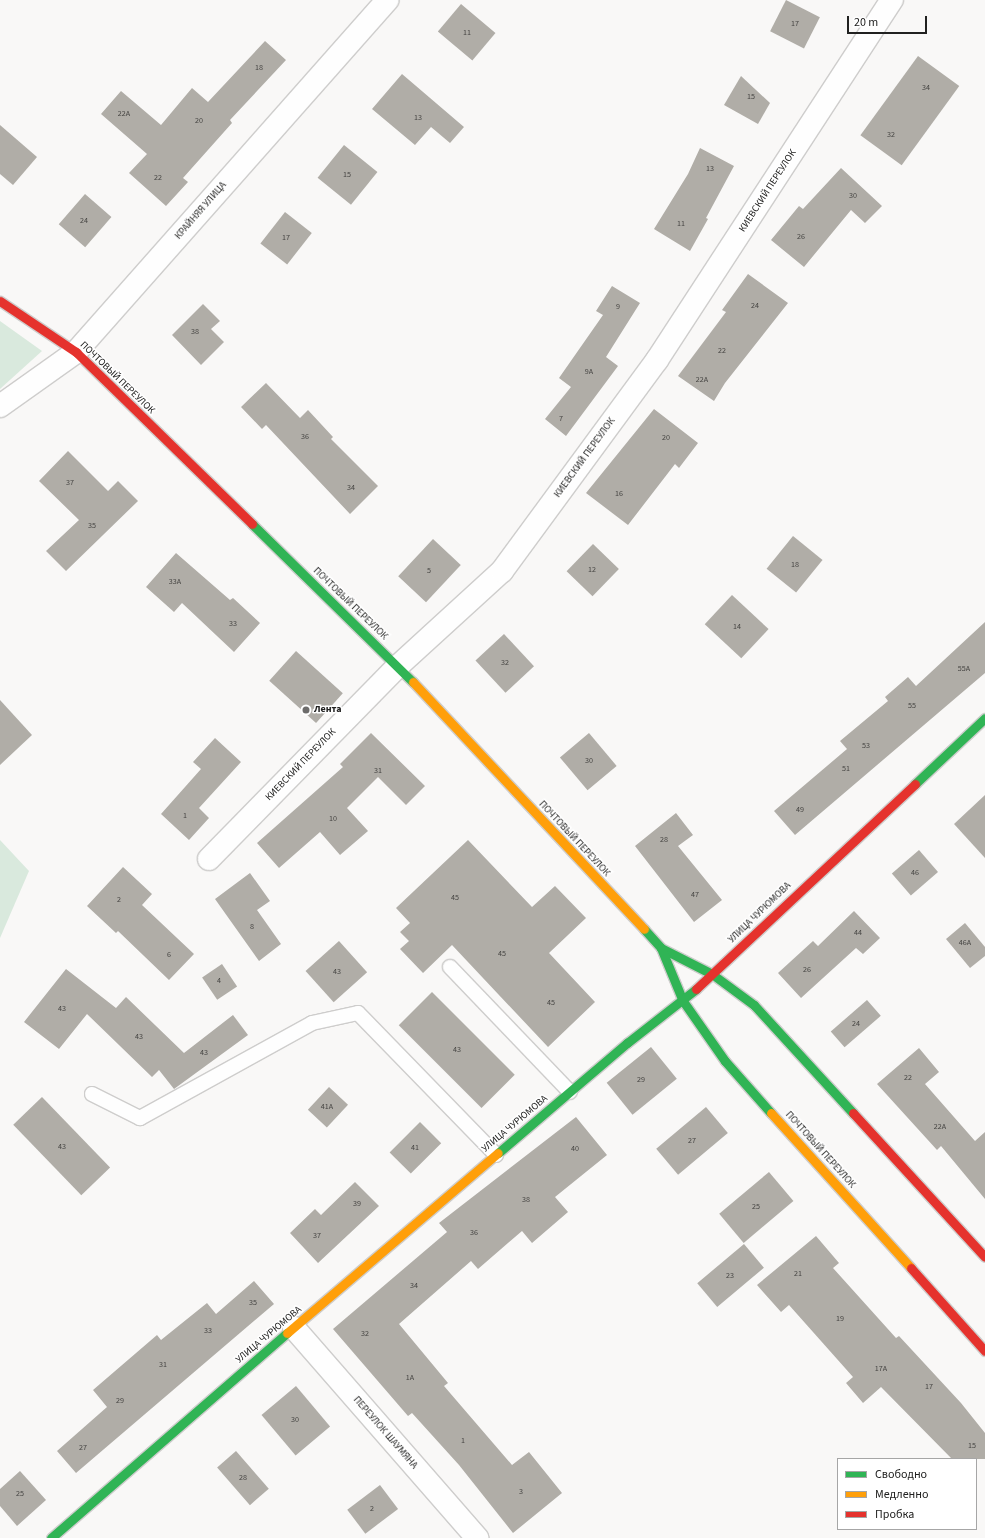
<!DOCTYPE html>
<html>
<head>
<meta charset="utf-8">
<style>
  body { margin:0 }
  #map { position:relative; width:985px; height:1538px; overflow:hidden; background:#f9f8f7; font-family:"Source Sans 3",sans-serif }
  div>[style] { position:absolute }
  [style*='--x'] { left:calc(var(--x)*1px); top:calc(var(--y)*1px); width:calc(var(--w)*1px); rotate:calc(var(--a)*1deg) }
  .green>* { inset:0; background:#d9e9dd }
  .building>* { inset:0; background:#b0ada7; transform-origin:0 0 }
  .roads { filter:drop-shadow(1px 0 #cecdcc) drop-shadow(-1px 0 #cecdcc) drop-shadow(0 1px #cecdcc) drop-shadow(0 -1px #cecdcc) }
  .lane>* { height:14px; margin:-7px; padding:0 7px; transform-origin:7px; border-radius:7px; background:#fefefe }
  .street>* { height:22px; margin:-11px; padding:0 11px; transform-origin:11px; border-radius:11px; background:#fefefe }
  .fast>* { height:9px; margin:-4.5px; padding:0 4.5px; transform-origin:4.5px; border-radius:4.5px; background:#30b455 }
  .slow>* { height:9px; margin:-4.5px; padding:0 4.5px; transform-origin:4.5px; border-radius:4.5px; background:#ff9f0a }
  .jam>* { height:9px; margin:-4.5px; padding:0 4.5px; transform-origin:4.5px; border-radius:4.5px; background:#e5322d }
  .dots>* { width:11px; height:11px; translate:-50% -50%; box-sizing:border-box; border:2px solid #fff; border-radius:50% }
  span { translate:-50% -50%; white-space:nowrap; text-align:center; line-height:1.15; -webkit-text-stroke:3px #fff; paint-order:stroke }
  .number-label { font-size:8px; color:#454442 }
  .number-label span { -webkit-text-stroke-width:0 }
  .street-label { font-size:10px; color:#212120 }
  .poi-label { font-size:10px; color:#212120; font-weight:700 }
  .left { translate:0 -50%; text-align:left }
  .legend { position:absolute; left:837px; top:1458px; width:140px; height:72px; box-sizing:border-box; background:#fff; border:1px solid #a6a6a6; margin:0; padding:5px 7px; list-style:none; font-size:12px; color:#212120 }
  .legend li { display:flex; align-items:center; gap:8px; height:20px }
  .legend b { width:20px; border:1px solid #a6a6a6 }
  .scale { position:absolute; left:847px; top:16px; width:80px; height:18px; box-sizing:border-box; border:2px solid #212120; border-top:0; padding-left:5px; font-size:12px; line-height:14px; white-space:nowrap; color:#212120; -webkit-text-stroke:3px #fff; paint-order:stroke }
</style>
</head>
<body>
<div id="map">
  <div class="green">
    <i style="clip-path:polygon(0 321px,42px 351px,0 389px)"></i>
    <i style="clip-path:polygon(0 840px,29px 871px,0 938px)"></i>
  </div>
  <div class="building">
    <i style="left:786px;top:0;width:38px;height:35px;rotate:27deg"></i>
    <i style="left:461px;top:4px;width:45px;height:36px;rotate:40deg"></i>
    <i style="clip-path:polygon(265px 41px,286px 60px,230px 120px,232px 123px,183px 178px,188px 182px,166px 206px,129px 173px,147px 154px,101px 114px,121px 91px,161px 125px,192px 88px,208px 102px)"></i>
    <i style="left:918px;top:56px;width:51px;height:98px;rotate:36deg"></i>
    <i style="clip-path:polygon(402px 74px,464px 127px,450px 143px,431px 127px,415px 145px,372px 109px)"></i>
    <i style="clip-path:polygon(741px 76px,770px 103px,758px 124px,724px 105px)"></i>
    <i style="clip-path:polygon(0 125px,37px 157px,13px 185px,0 174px)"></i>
    <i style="left:344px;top:145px;width:43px;height:42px;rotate:39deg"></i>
    <i style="clip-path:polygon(700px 148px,734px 166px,706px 218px,708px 219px,690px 251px,654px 229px,688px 174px)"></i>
    <i style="clip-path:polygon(841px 168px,882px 206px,865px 223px,851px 210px,804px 267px,771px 240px,799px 206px,803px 209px)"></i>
    <i style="left:85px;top:194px;width:35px;height:40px;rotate:41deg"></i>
    <i style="left:285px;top:212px;width:34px;height:40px;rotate:38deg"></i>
    <i style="clip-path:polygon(748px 274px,788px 303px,725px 383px,714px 401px,678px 376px,726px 312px,722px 310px)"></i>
    <i style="clip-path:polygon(612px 286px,640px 303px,606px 357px,618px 366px,566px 436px,545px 419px,571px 387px,559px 378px,603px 315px,596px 311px)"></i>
    <i style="clip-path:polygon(203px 304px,220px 321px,211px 329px,224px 342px,201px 365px,172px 335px)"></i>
    <i style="clip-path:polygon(266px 383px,300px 418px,308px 410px,333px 437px,331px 439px,378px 486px,350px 514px,266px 425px,262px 429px,241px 407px)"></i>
    <i style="clip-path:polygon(654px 409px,698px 443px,679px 468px,675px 464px,628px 525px,586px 493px)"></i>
    <i style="clip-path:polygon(68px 451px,108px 491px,118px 481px,138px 501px,66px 571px,46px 551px,79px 520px,39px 481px)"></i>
    <i style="left:793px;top:536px;width:38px;height:42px;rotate:39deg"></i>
    <i style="left:433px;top:539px;width:38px;height:51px;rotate:43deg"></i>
    <i style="left:593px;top:544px;width:36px;height:38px;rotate:44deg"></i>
    <i style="clip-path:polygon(176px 553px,230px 600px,233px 598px,260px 623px,234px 652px,182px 603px,174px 612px,146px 587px)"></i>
    <i style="left:732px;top:595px;width:50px;height:40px;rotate:43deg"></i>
    <i style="clip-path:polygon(985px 622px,985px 673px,795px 835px,774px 811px,847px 749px,840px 741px,888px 701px,885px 697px,908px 677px,916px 686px)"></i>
    <i style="left:504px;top:634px;width:44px;height:39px;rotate:47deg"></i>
    <i style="left:296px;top:651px;width:63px;height:40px;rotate:42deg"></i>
    <i style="clip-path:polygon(0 700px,32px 735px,0 765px)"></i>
    <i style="clip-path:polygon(371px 733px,425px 786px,406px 805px,378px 777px,347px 808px,368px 831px,340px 855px,320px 832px,279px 868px,257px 843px,343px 767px,340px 764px)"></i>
    <i style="left:589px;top:733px;width:43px;height:38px;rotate:50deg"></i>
    <i style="clip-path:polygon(215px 738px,241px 762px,199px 808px,209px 818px,189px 840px,161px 814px,201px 769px,193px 762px)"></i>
    <i style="clip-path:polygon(985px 795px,985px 858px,954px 824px)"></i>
    <i style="clip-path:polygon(676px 813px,693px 835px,678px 846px,722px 900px,694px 922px,635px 846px)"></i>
    <i style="clip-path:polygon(468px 840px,532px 907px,555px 886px,586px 918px,549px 953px,595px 1002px,548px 1047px,452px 945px,423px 973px,400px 949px,409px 941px,400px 932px,410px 923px,396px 908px)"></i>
    <i style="left:919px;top:850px;width:29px;height:36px;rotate:49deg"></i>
    <i style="clip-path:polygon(123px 867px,152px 894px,142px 905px,194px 954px,169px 980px,118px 931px,116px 933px,87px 906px)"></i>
    <i style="clip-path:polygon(250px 873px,270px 901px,257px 910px,281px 944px,259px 961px,215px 899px)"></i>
    <i style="clip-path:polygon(854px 911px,880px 938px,863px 954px,856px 948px,801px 998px,778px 973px,813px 941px,818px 946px)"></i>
    <i style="clip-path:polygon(965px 923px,985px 947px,985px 956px,970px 968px,946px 939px)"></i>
    <i style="left:339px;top:941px;width:42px;height:45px;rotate:48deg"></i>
    <i style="left:222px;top:964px;width:27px;height:24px;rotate:56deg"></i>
    <i style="clip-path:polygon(66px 969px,116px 1008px,126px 997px,184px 1053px,233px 1015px,248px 1035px,174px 1089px,159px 1070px,152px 1077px,87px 1014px,59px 1049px,24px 1022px)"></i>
    <i style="left:432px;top:992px;width:117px;height:47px;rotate:45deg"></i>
    <i style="left:867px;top:1000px;width:21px;height:48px;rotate:49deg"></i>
    <i style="left:651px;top:1047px;width:41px;height:57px;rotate:51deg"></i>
    <i style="clip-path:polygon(919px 1048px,939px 1072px,925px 1084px,975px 1141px,985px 1132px,985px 1199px,941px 1146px,937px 1150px,877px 1084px)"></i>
    <i style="left:329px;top:1087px;width:26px;height:31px;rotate:43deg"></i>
    <i style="left:42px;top:1097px;width:98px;height:40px;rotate:46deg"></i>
    <i style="left:706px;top:1107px;width:34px;height:65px;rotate:50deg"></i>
    <i style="clip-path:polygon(576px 1117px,607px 1155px,555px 1197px,568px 1212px,532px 1243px,522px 1231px,478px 1269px,471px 1261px,399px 1324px,448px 1383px,444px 1386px,512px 1465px,529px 1452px,562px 1493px,513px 1533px,459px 1465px,412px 1413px,408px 1416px,333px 1329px,447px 1232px,439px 1223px)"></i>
    <i style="left:420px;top:1122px;width:30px;height:43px;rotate:45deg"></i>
    <i style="left:769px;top:1172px;width:38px;height:65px;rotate:50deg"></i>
    <i style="clip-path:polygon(355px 1182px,379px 1206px,318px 1263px,290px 1233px,315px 1209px,321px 1215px)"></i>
    <i style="clip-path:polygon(816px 1236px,839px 1263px,833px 1268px,896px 1338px,899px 1336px,961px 1403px,985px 1433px,985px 1459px,952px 1459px,881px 1387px,863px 1403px,846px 1383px,853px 1377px,789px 1305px,781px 1312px,757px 1285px)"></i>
    <i style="left:744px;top:1244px;width:31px;height:61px;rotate:50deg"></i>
    <i style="clip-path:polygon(254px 1281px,274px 1304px,76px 1473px,57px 1451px,107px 1407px,93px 1390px,157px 1335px,161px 1340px,207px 1303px,216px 1314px)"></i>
    <i style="left:296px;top:1386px;width:53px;height:45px;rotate:50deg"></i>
    <i style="left:236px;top:1451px;width:50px;height:25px;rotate:49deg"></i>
    <i style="clip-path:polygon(20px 1471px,46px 1500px,17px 1526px,0 1506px,0 1489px)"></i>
    <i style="left:380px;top:1485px;width:30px;height:41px;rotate:53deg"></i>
  </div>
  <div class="roads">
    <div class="lane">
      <i style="--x:450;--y:967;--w:173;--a:46.2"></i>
      <i style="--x:92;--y:1094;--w:54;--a:26.6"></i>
      <i style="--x:140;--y:1118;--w:196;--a:-28.9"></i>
      <i style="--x:312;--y:1023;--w:47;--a:-12.3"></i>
      <i style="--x:358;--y:1013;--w:198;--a:45.8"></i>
    </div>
    <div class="street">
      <i style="--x:0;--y:406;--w:93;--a:-35.4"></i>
      <i style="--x:76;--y:352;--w:470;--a:-48.5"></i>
      <i style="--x:209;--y:859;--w:270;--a:-45.6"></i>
      <i style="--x:398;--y:666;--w:141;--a:-42.4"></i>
      <i style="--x:502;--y:571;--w:262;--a:-53.7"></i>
      <i style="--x:657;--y:360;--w:430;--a:-56.9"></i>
      <i style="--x:294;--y:1328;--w:279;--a:48.9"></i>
    </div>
    <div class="fast">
      <i style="--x:252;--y:524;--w:226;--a:44.5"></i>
      <i style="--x:915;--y:784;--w:96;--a:-43.3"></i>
      <i style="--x:644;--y:929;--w:25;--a:48"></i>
      <i style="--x:661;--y:948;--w:57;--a:27"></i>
      <i style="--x:712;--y:974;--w:52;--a:36.4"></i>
      <i style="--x:754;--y:1005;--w:147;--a:47.5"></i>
      <i style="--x:661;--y:948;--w:57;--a:67.5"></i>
      <i style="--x:683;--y:1001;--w:73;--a:55"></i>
      <i style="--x:725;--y:1061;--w:69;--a:48.5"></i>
      <i style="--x:498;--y:1153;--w:170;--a:-40.5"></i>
      <i style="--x:627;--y:1043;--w:88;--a:-38"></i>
      <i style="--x:51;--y:1538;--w:313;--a:-41"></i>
    </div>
    <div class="slow">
      <i style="--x:413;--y:682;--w:338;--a:46.9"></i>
      <i style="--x:771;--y:1113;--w:209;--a:47.9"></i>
      <i style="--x:287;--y:1333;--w:277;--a:-40.5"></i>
    </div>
    <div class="jam">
      <i style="--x:0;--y:301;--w:92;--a:33.9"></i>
      <i style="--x:76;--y:352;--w:246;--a:44.3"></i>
      <i style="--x:696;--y:989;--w:300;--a:-43.1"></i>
      <i style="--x:853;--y:1113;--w:195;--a:47.5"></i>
      <i style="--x:911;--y:1268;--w:111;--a:48.3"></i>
    </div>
  </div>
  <div class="dots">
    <i style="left:306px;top:710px;background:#6d6c6b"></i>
  </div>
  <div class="number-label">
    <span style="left:795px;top:24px">17</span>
    <span style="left:467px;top:33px">11</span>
    <span style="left:259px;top:68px">18</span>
    <span style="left:926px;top:88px">34</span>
    <span style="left:751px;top:97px">15</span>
    <span style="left:124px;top:114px">22А</span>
    <span style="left:418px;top:118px">13</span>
    <span style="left:199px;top:121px">20</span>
    <span style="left:891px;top:135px">32</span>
    <span style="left:710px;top:169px">13</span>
    <span style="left:347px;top:175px">15</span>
    <span style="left:158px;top:178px">22</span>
    <span style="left:853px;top:196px">30</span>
    <span style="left:84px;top:221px">24</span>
    <span style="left:681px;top:224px">11</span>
    <span style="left:801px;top:237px">26</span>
    <span style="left:286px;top:238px">17</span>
    <span style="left:755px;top:306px">24</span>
    <span style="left:618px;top:307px">9</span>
    <span style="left:195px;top:332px">38</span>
    <span style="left:722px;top:351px">22</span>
    <span style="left:589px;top:372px">9А</span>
    <span style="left:702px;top:380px">22А</span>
    <span style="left:561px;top:419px">7</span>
    <span style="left:305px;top:437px">36</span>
    <span style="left:666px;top:438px">20</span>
    <span style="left:70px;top:483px">37</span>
    <span style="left:351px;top:488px">34</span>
    <span style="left:619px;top:494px">16</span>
    <span style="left:92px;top:526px">35</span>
    <span style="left:795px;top:565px">18</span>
    <span style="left:592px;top:570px">12</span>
    <span style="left:429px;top:571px">5</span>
    <span style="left:175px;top:582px">33А</span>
    <span style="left:233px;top:624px">33</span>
    <span style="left:737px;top:627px">14</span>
    <span style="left:505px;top:663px">32</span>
    <span style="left:964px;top:669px">55А</span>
    <span style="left:912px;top:706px">55</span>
    <span style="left:866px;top:746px">53</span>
    <span style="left:589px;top:761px">30</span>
    <span style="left:846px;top:769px">51</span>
    <span style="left:378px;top:771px">31</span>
    <span style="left:800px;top:810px">49</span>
    <span style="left:185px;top:816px">1</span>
    <span style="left:333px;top:819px">10</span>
    <span style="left:664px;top:840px">28</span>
    <span style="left:915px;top:873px">46</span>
    <span style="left:695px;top:895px">47</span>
    <span style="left:455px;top:898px">45</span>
    <span style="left:119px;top:900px">2</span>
    <span style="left:252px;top:927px">8</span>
    <span style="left:858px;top:933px">44</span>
    <span style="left:965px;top:943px">46А</span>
    <span style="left:502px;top:954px">45</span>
    <span style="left:169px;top:955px">6</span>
    <span style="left:807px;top:970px">26</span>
    <span style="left:337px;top:972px">43</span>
    <span style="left:219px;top:981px">4</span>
    <span style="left:551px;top:1003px">45</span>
    <span style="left:62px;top:1009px">43</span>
    <span style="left:856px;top:1024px">24</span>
    <span style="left:139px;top:1037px">43</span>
    <span style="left:457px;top:1050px">43</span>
    <span style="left:204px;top:1053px">43</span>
    <span style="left:908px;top:1078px">22</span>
    <span style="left:641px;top:1080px">29</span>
    <span style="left:327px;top:1107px">41А</span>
    <span style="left:940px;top:1127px">22А</span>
    <span style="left:692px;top:1141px">27</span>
    <span style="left:62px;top:1147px">43</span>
    <span style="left:415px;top:1148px">41</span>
    <span style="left:575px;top:1149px">40</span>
    <span style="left:526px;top:1200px">38</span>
    <span style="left:357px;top:1204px">39</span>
    <span style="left:756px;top:1207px">25</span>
    <span style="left:474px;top:1233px">36</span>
    <span style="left:317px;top:1236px">37</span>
    <span style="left:798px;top:1274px">21</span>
    <span style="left:730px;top:1276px">23</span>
    <span style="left:414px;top:1286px">34</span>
    <span style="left:253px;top:1303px">35</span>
    <span style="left:840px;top:1319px">19</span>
    <span style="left:208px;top:1331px">33</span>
    <span style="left:365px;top:1334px">32</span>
    <span style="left:163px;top:1365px">31</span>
    <span style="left:881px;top:1369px">17А</span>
    <span style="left:410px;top:1378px">1А</span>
    <span style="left:929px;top:1387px">17</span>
    <span style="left:120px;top:1401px">29</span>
    <span style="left:295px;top:1420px">30</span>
    <span style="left:463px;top:1441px">1</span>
    <span style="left:972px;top:1446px">15</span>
    <span style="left:83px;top:1448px">27</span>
    <span style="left:243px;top:1478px">28</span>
    <span style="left:521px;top:1492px">3</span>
    <span style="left:20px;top:1494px">25</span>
    <span style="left:372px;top:1509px">2</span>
  </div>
  <div class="street-label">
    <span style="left:768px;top:191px;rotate:-57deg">КИЕВСКИЙ ПЕРЕУЛОК</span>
    <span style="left:201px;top:211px;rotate:-49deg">КРАЙНЯЯ УЛИЦА</span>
    <span style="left:117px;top:378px;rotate:44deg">ПОЧТОВЫЙ ПЕРЕУЛОК</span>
    <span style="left:585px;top:458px;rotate:-54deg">КИЕВСКИЙ ПЕРЕУЛОК</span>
    <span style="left:350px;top:604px;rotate:44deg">ПОЧТОВЫЙ ПЕРЕУЛОК</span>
    <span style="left:301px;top:765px;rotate:-46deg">КИЕВСКИЙ ПЕРЕУЛОК</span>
    <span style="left:574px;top:839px;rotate:47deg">ПОЧТОВЫЙ ПЕРЕУЛОК</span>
    <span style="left:760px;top:913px;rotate:-44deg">УЛИЦА ЧУРЮМОВА</span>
    <span style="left:515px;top:1124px;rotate:-40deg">УЛИЦА ЧУРЮМОВА</span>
    <span style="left:820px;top:1150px;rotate:48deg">ПОЧТОВЫЙ ПЕРЕУЛОК</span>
    <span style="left:269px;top:1335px;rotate:-40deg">УЛИЦА ЧУРЮМОВА</span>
    <span style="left:385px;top:1433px;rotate:49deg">ПЕРЕУЛОК ШАУМЯНА</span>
  </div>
  <div class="poi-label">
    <span class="left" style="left:314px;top:710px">Лента</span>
  </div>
  <ul class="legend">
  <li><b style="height:5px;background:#30b455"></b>Свободно</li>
  <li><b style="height:5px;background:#ff9f0a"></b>Медленно</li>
  <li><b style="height:5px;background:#e5322d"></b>Пробка</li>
  </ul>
  <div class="scale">20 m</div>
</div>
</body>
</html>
